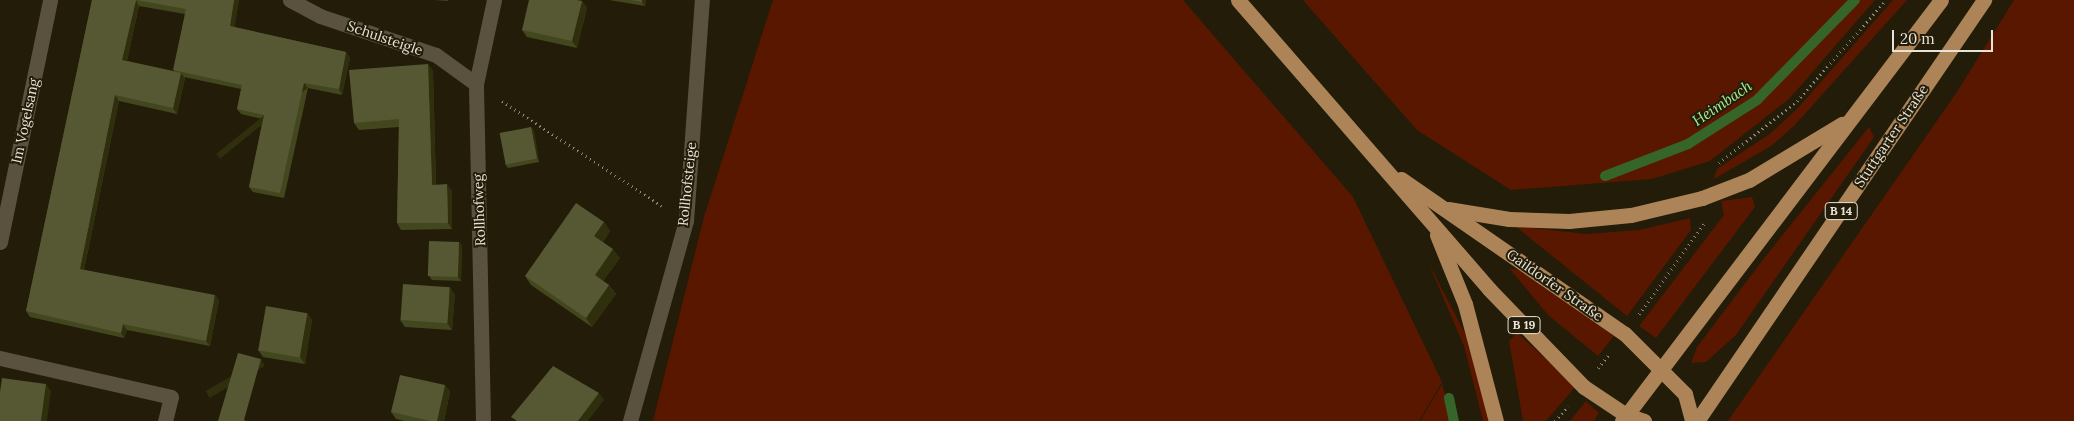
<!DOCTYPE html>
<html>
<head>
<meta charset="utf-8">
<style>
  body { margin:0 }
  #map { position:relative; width:2074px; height:421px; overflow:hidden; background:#221c09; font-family:Lora,serif }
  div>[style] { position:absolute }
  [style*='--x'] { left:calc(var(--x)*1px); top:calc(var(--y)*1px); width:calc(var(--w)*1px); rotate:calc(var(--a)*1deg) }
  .green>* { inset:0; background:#5a1700 }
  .stream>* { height:10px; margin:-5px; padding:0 5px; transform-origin:5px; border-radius:5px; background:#356529 }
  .path>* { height:3px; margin-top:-1.5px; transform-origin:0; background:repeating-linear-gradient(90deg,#8d8779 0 1px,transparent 0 5px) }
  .street>* { height:15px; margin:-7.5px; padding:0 7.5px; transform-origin:7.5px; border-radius:7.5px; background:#5a523f }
  .primary>* { height:15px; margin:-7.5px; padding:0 7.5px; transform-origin:7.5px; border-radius:7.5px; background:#ad8458 }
  .wall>* { inset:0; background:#43471e }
  .shaded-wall>* { inset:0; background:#2f2f0d; transform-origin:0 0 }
  .building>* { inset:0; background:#555832; transform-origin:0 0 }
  span { translate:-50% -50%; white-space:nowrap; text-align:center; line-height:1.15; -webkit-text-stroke:4px #221c09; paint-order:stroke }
  .shield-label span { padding:1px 4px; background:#221c09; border:1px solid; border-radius:4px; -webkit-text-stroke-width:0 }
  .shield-label { font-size:12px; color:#e8e3d8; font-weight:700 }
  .street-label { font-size:14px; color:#e8e3d8 }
  .water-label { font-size:15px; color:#a5eb95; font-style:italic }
  .scale { position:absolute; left:1892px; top:30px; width:101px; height:22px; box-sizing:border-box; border:2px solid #e8e3d8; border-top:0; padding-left:6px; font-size:15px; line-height:18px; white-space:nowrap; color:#e8e3d8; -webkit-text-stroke:4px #221c09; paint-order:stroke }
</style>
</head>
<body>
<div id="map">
  <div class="green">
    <i style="clip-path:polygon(773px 0,1183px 0,1353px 197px,1442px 382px,1419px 421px,653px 421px,704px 217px)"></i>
    <i style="clip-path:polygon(1303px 0,1875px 0,1790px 98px,1710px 161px,1652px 179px,1511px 190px,1417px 130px)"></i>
    <i style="clip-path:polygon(1893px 0,1907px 0,1795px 125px,1771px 146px,1714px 179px,1717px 169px,1771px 133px,1798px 108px)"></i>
    <i style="clip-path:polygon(2014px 0,2074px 0,2074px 421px,1728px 421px,1957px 92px)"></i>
    <i style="clip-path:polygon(1869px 127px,1874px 137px,1736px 335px,1706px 362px,1691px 363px,1697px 347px,1765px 257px)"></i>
    <i style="clip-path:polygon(1752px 197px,1755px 207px,1656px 338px,1639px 326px,1724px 215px,1721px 201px)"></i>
    <i style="clip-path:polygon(1690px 218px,1691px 230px,1627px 316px,1515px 226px,1586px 234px,1639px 230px)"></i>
    <i style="clip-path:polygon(1428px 262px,1470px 343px,1493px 421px,1483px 421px,1464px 346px)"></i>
    <i style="clip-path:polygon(1509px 268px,1519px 270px,1614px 336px,1598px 356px,1548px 315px)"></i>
    <i style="clip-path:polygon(1517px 333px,1576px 386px,1546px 421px,1523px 421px,1509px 341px)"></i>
    <i style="clip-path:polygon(1442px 384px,1453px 421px,1420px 421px)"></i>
    <i style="clip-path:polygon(1586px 401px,1599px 413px,1594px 421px,1570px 421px)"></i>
  </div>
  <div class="stream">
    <i style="--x:1605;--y:176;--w:89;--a:-21.1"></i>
    <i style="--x:1688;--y:144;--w:82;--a:-32.5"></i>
    <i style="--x:1757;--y:100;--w:140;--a:-45.6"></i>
    <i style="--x:1449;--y:398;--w:24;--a:78"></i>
  </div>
  <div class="path">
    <i style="--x:502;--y:101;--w:191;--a:33.3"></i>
    <i style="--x:1719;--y:163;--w:100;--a:-38.5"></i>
    <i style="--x:1797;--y:101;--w:135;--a:-48.6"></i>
    <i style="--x:1639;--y:314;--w:111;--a:-54.2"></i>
    <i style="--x:1598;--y:368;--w:19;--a:-51"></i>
    <i style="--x:1555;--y:421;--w:20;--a:-49"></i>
  </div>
  <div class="street">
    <i style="--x:290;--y:0;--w:34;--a:28"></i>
    <i style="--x:320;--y:16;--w:122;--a:18.6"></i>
    <i style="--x:436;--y:55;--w:49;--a:35.9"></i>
    <i style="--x:0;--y:242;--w:247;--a:-78.3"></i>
    <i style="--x:0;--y:358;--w:175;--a:12.8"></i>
    <i style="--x:171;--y:397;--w:25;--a:104"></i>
    <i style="--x:483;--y:421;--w:337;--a:-91.2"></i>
    <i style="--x:476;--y:84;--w:86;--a:-77.9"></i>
    <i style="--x:630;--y:421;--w:208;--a:-74.4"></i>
    <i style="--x:686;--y:221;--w:222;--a:-85.9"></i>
  </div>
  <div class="primary">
    <i style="--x:1238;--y:0;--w:383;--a:49"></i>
    <i style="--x:1489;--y:289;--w:136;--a:45.9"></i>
    <i style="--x:1584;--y:387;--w:50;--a:33.7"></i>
    <i style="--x:1626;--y:415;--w:19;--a:18"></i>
    <i style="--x:1401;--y:179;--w:272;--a:34.7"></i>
    <i style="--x:1625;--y:334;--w:85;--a:45"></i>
    <i style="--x:1685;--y:394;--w:28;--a:75"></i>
    <i style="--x:1448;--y:209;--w:62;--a:9.3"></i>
    <i style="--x:1509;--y:219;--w:60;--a:1.9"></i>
    <i style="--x:1569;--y:221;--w:62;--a:-5.5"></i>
    <i style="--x:1631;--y:215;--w:73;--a:-13.5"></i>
    <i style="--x:1702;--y:198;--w:50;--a:-21"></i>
    <i style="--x:1749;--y:180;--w:109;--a:-31.1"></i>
    <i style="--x:1437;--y:235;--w:74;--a:67.9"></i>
    <i style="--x:1465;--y:304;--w:121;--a:75.2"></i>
    <i style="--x:1622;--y:421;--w:528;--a:-52.85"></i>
    <i style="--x:1697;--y:421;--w:510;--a:-55.72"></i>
  </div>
  <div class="wall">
    <i style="clip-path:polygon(evenodd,92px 0,239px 0,234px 27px,346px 52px,350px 58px,342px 95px,308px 88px,284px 198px,253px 192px,249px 187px,263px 119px,241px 114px,237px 109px,241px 89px,184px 77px,185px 78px,177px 114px,119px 101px,84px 270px,219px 300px,210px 346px,127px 330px,124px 338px,30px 317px,26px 311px,92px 0,139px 6px,185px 14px,174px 71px,127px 61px,139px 6px)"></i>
    <i style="clip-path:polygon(434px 0,448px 0,448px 1px)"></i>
    <i style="clip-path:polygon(609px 0,646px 0,645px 6px)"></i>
    <i style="clip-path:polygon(582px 1px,587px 8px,577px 48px,527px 37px,522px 30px)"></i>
    <i style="clip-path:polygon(428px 64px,433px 71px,436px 185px,452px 191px,452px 229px,401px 230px,397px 223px,399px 127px,359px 130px,354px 123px)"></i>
    <i style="clip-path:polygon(531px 127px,534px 131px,539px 162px,508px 168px,505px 164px)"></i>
    <i style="clip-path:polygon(604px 222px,610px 231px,603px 242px,620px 258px,603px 281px,609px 285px,616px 294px,592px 327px,531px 285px,525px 276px)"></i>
    <i style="clip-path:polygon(459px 242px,462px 246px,461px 281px,432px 280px,429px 276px)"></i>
    <i style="clip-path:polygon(455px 294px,452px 330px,405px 327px,400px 320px)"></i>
    <i style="clip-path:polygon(307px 313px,312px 320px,305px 364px,263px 357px,258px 350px)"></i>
    <i style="clip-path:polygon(445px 385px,450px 392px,444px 421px,405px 421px,396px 419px,391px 412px)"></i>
  </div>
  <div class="shaded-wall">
    <i style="clip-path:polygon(136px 0,139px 6px,126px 65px,122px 60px)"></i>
    <i style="clip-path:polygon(234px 0,239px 0,234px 32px,230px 26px)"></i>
    <i style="clip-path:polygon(642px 0,646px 0,645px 6px,642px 2px)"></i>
    <i style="clip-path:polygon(582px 1px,587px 8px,577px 48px,572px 41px)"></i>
    <i style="clip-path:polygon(346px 52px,350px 58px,342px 95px,339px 89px)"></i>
    <i style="clip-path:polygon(428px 64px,433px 71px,436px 191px,432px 185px)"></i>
    <i style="clip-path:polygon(181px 73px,185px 78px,177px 114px,173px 108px)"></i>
    <i style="left:304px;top:83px;width:6px;height:113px;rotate:51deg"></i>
    <i style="clip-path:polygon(115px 95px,119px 101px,83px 275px,80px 269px)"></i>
    <i style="clip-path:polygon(531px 127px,534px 131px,539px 162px,537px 158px)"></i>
    <i style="clip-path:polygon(447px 184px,452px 191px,452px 229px,448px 223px)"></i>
    <i style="clip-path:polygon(604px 222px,610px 231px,601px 245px,594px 236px)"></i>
    <i style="clip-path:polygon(459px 242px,462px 246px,461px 281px,458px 277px)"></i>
    <i style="clip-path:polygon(613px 249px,620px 258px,601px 284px,595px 275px)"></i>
    <i style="clip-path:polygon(609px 285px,616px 294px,592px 327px,586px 318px)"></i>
    <i style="clip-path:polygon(450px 287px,455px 294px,452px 330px,447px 323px)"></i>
    <i style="clip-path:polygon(215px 295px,219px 300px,210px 346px,206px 341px)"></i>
    <i style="clip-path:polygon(307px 313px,312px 320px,305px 364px,300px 357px)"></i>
    <i style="clip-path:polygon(123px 324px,127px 330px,124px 338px,121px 333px)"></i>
    <i style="left:261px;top:359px;width:8px;height:64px;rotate:60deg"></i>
    <i style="clip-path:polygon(46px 384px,51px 391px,47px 421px,41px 421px)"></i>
    <i style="clip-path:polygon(445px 385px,450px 392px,444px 421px,437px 421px)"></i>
    <i style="clip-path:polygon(599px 393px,604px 400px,588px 421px,578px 421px)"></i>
  </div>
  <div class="building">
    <i style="clip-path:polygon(92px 0,234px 0,230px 26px,346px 52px,339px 89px,304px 83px,280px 193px,249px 187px,264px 115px,237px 109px,242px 85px,173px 70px,186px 9px,136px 0,122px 60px,181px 73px,173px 108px,115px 95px,80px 269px,215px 295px,206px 341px,123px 324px,121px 333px,26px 311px)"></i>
    <i style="clip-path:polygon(529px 0,577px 0,582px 1px,572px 41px,522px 30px)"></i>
    <i style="clip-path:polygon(631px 0,642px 0,642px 2px)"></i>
    <i style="clip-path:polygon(428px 64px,432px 185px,447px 184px,448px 223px,397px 223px,399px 119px,354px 123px,349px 70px)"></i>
    <i style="left:531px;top:127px;width:32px;height:32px;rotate:79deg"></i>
    <i style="clip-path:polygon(576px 203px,604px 222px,594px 236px,613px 249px,595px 275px,609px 285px,586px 318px,525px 276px)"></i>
    <i style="left:429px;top:241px;width:30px;height:35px;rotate:2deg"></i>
    <i style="left:403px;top:284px;width:47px;height:36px;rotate:4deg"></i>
    <i style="left:266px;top:306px;width:42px;height:45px;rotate:10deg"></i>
    <i style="clip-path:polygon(238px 353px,261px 359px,244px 420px,246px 421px,218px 421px)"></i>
    <i style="clip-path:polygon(553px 366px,599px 393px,578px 421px,517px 421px,511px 417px)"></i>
    <i style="clip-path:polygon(400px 375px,445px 385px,437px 421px,430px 421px,391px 412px)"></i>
    <i style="clip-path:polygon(2px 378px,46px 384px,41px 421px,0 421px,0 392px)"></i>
  </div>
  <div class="shield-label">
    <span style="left:1841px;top:211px">B 14</span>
    <span style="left:1524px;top:325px">B 19</span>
  </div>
  <div class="street-label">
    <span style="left:385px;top:38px;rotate:19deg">Schulsteigle</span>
    <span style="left:25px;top:121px;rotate:-78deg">Im Vogelsang</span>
    <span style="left:1891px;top:136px;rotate:-56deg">Stuttgarter Straße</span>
    <span style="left:687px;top:184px;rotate:-84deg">Rollhofsteige</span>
    <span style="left:479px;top:210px;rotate:-92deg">Rollhofweg</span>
    <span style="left:1555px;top:285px;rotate:35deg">Gaildorfer Straße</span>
  </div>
  <div class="water-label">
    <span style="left:1722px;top:103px;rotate:-34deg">Heimbach</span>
  </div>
  <div class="scale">20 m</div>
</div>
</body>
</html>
